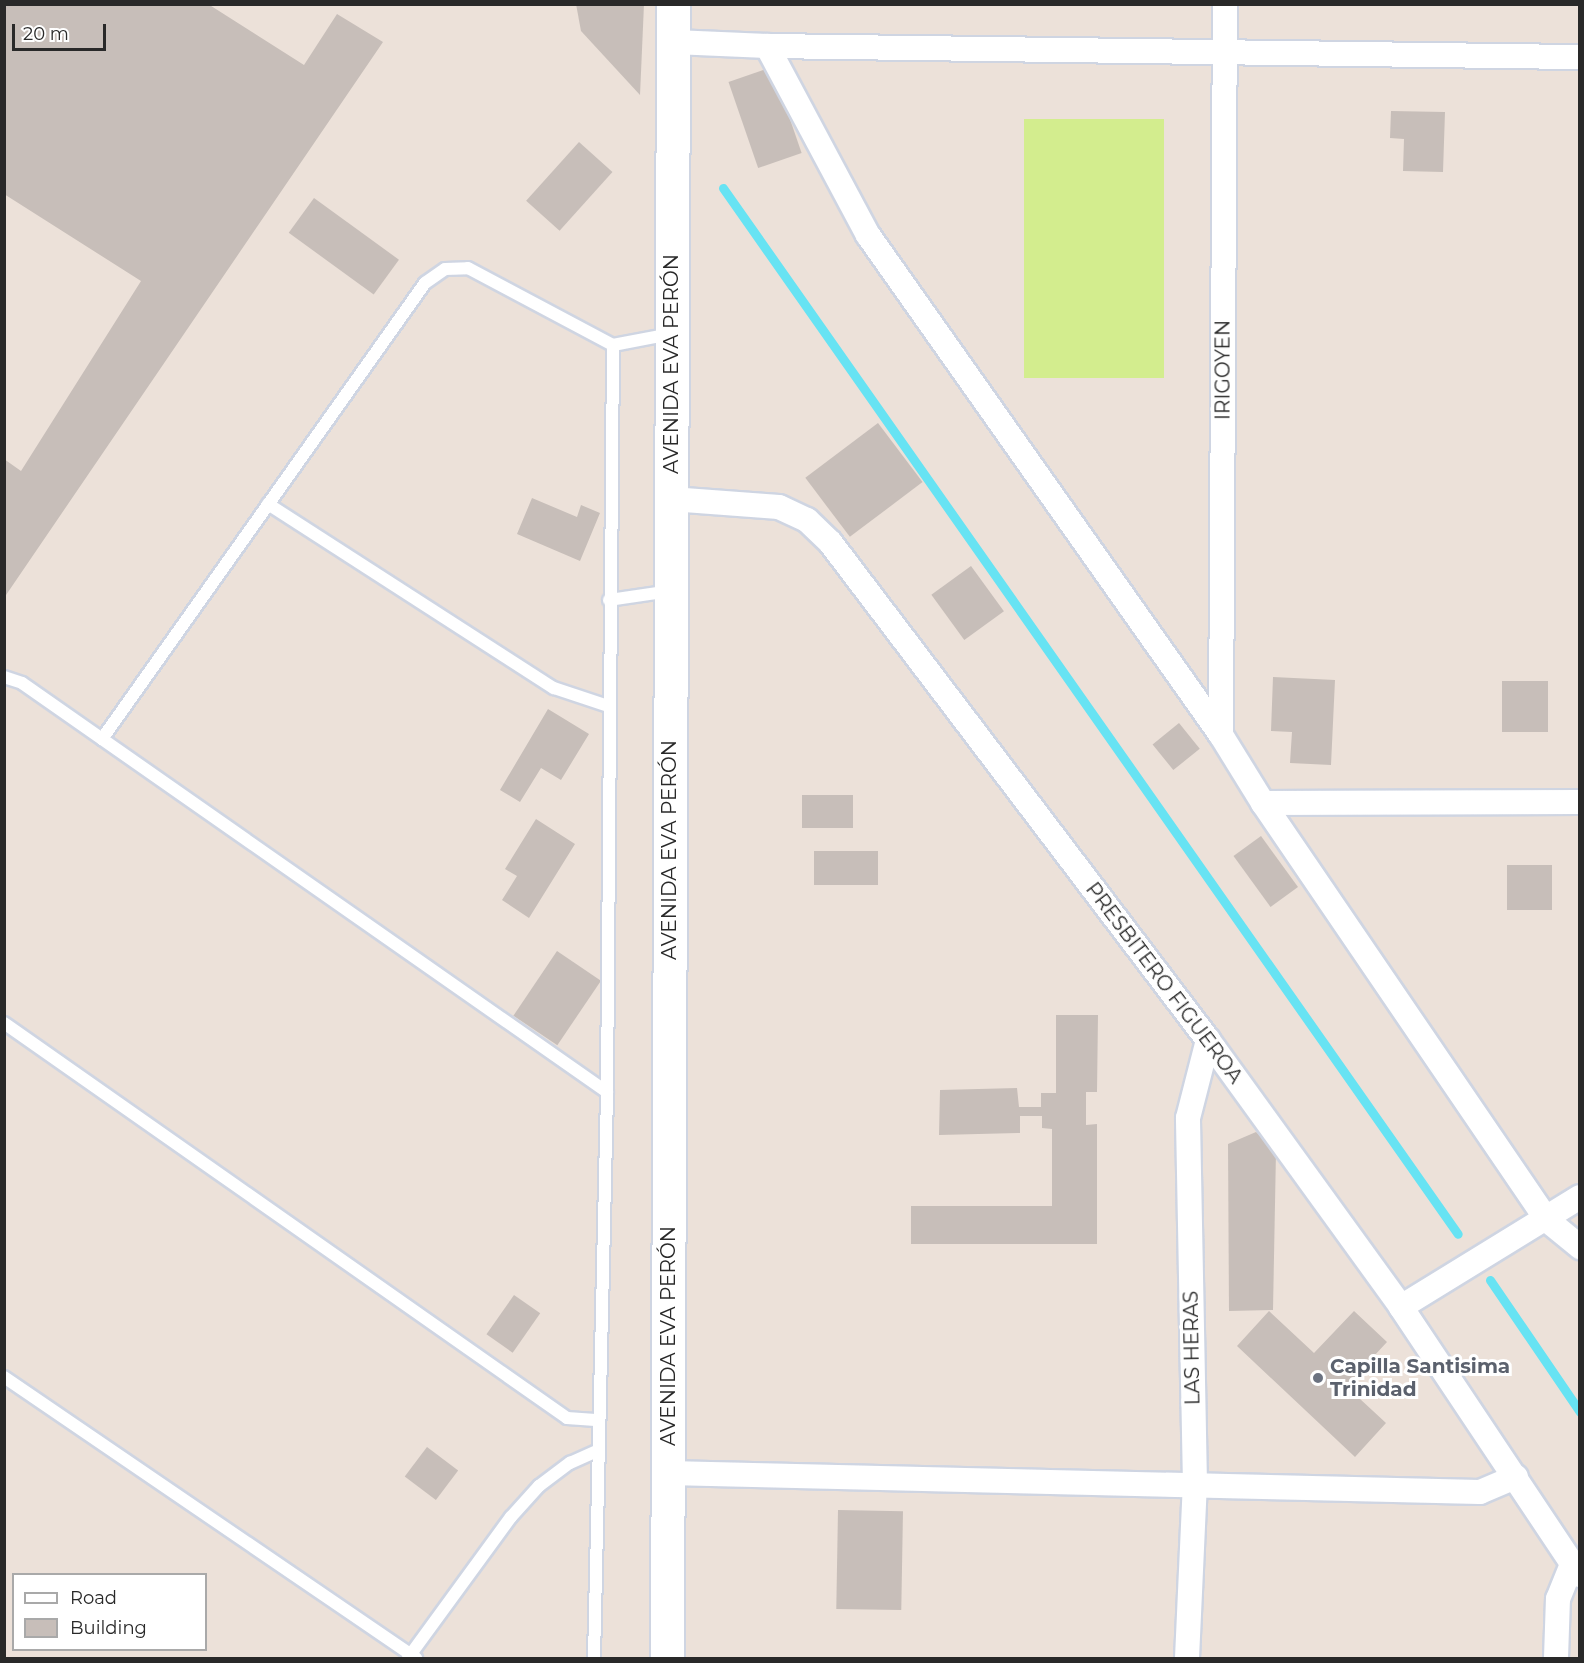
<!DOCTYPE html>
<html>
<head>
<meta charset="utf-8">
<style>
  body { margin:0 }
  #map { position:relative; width:1584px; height:1663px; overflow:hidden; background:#ece1d9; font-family:Montserrat,sans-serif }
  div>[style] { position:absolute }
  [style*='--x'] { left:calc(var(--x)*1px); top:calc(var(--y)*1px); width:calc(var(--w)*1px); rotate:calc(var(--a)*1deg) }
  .pitch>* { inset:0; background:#d3ed8e; transform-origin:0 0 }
  .stream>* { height:9px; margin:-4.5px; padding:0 4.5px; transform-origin:4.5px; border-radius:4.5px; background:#67e3f3 }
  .building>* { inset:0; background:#c7beb9; transform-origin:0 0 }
  .roads { filter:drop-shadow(2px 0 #cfd5e2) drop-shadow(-2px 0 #cfd5e2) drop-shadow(0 2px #cfd5e2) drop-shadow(0 -2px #cfd5e2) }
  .service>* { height:12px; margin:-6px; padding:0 6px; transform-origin:6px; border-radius:6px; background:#fff }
  .minor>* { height:24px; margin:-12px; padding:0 12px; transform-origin:12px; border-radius:12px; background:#fff }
  .secondary>* { height:33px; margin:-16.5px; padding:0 16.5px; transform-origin:16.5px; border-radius:16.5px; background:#fff }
  .dots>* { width:16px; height:16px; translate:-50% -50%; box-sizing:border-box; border:3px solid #fff; border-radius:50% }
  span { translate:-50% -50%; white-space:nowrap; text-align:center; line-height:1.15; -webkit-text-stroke:6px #fff; paint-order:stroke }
  .street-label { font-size:20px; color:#292929 }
  .worship-label { font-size:20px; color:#5b616d; font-weight:700 }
  .left { translate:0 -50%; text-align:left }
  .frame { position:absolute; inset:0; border:6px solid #292929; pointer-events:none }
  .legend { position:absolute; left:12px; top:1573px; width:195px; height:78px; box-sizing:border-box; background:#fff; border:2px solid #a9a9a9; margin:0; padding:8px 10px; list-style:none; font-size:18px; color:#292929 }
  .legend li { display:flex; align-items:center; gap:12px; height:30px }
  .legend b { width:30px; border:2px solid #a9a9a9 }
  .scale { position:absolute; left:12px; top:24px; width:94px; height:27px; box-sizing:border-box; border:3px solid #292929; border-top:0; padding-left:8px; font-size:18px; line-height:21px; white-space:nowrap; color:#292929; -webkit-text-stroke:4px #fff; paint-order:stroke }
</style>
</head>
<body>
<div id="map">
  <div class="pitch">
    <i style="left:1164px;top:119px;width:259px;height:140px;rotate:90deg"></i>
  </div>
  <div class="stream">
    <i style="--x:723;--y:188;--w:1278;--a:54.91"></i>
    <i style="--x:1490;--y:1280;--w:160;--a:55.7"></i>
  </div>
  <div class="building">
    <i style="clip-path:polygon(4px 4px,208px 4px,304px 65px,337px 14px,383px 42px,4px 598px,4px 459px,21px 471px,141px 281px,4px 194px)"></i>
    <i style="clip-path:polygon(576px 4px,644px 4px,640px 95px,581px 31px)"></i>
    <i style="left:772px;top:67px;width:91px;height:46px;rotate:71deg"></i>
    <i style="clip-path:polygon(1391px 111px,1445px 112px,1443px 172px,1403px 171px,1404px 139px,1390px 138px)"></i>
    <i style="left:579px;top:142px;width:45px;height:79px;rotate:42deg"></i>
    <i style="left:314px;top:198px;width:105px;height:43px;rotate:36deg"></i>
    <i style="left:878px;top:423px;width:74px;height:91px;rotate:53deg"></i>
    <i style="clip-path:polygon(532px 498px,577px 517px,581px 505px,600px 513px,580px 561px,517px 534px)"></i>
    <i style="left:971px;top:566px;width:56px;height:49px;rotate:54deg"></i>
    <i style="clip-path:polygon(1273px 677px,1335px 680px,1331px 765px,1290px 763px,1292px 732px,1271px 731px)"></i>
    <i style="left:1502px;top:681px;width:46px;height:51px"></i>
    <i style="clip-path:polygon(548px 709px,589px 734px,561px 780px,541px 768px,520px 802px,500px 790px)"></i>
    <i style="left:1179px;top:723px;width:33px;height:34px;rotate:51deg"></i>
    <i style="left:853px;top:795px;width:33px;height:51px;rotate:90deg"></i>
    <i style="clip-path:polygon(536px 819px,575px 844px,529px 918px,502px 900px,517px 876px,505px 869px)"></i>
    <i style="left:1261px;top:836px;width:63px;height:34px;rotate:54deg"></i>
    <i style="left:814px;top:851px;width:64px;height:34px"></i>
    <i style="left:1507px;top:865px;width:45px;height:45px"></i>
    <i style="left:557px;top:951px;width:53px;height:78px;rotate:34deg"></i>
    <i style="clip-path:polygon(1056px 1015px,1098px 1015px,1097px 1092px,1086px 1092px,1086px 1125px,1097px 1124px,1097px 1244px,911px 1244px,911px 1206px,1052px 1206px,1052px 1129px,1042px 1128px,1042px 1116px,1020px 1116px,1020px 1133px,939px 1135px,940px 1090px,1017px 1088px,1019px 1107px,1041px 1107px,1041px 1093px,1056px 1093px)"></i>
    <i style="clip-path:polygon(1256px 1132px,1276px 1151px,1273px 1310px,1229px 1311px,1228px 1144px)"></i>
    <i style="left:514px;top:1295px;width:32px;height:48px;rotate:35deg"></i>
    <i style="clip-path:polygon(1269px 1311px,1314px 1353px,1354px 1311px,1387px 1342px,1346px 1386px,1386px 1423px,1355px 1457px,1237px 1346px)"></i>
    <i style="left:427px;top:1447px;width:39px;height:37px;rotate:37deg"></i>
    <i style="left:838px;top:1510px;width:65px;height:99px;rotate:1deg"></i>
  </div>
  <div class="roads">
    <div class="service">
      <i style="--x:268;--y:504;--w:340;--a:32.8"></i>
      <i style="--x:554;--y:688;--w:57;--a:18.4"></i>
      <i style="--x:609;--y:600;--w:62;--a:-8.4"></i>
      <i style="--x:4;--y:677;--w:19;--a:18"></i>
      <i style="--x:22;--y:683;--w:714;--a:34.96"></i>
      <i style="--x:102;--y:739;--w:559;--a:-54.69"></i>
      <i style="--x:425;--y:283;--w:24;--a:-35"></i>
      <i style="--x:445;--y:269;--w:23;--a:-2"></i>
      <i style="--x:468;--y:268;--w:164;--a:28"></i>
      <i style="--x:613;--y:345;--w:58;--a:-10.9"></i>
      <i style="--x:4;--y:1023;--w:688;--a:35.05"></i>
      <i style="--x:567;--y:1418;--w:32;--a:4"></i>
      <i style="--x:4;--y:1377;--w:499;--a:34.3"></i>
      <i style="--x:408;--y:1658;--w:175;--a:-53.9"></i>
      <i style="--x:511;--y:1517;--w:42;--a:-47.9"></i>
      <i style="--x:539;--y:1486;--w:39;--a:-37"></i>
      <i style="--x:570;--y:1463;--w:30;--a:-24"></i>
      <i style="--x:594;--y:1658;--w:566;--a:-88.68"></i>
      <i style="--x:607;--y:1092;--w:747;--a:-89.54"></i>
    </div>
    <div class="minor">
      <i style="--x:674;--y:42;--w:93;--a:2.5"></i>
      <i style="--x:767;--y:46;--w:214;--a:61.9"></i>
      <i style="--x:868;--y:235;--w:612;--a:54.78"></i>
      <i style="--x:1221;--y:735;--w:80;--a:58.3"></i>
      <i style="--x:1263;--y:803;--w:505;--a:55.74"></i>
      <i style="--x:1547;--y:1220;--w:43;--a:39.3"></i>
      <i style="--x:767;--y:46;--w:813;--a:0.78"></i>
      <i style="--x:671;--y:499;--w:108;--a:4.2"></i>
      <i style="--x:779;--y:507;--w:31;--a:25"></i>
      <i style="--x:807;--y:520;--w:32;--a:44"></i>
      <i style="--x:830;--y:542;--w:625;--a:52.8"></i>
      <i style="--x:1208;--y:1040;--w:329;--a:54.1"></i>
      <i style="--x:1401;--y:1307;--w:322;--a:56.3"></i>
      <i style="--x:1221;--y:735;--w:731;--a:-89.69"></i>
      <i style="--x:1263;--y:803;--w:317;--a:-0.2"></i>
      <i style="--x:1401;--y:1307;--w:210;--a:-31.6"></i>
      <i style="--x:668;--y:1473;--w:812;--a:1.34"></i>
      <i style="--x:1480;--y:1492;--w:39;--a:-23"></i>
      <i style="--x:1187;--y:1658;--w:173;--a:-87.4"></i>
      <i style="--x:1195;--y:1485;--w:367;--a:-91.1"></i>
      <i style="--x:1188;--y:1118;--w:81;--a:-75.6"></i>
      <i style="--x:1556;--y:1658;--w:59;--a:-88.1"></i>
      <i style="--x:1558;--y:1599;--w:38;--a:-68"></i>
    </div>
    <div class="secondary">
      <i style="--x:667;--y:1658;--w:1654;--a:-89.79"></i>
    </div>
  </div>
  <div class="dots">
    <i style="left:1318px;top:1378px;background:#6b7280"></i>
  </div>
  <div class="street-label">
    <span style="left:671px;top:364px;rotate:-90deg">AVENIDA EVA PERÓN</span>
    <span style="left:1223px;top:370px;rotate:-90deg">IRIGOYEN</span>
    <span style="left:669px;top:850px;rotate:-90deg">AVENIDA EVA PERÓN</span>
    <span style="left:1164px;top:983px;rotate:53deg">PRESBITERO FIGUEROA</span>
    <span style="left:668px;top:1336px;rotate:-90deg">AVENIDA EVA PERÓN</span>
    <span style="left:1192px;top:1348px;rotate:-91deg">LAS HERAS</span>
  </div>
  <div class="worship-label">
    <span class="left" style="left:1330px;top:1378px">Capilla Santisima<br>Trinidad</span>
  </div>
  <div class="frame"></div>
  <ul class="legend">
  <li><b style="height:8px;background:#fff"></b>Road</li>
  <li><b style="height:16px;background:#c7beb9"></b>Building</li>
  </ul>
  <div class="scale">20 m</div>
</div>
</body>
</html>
